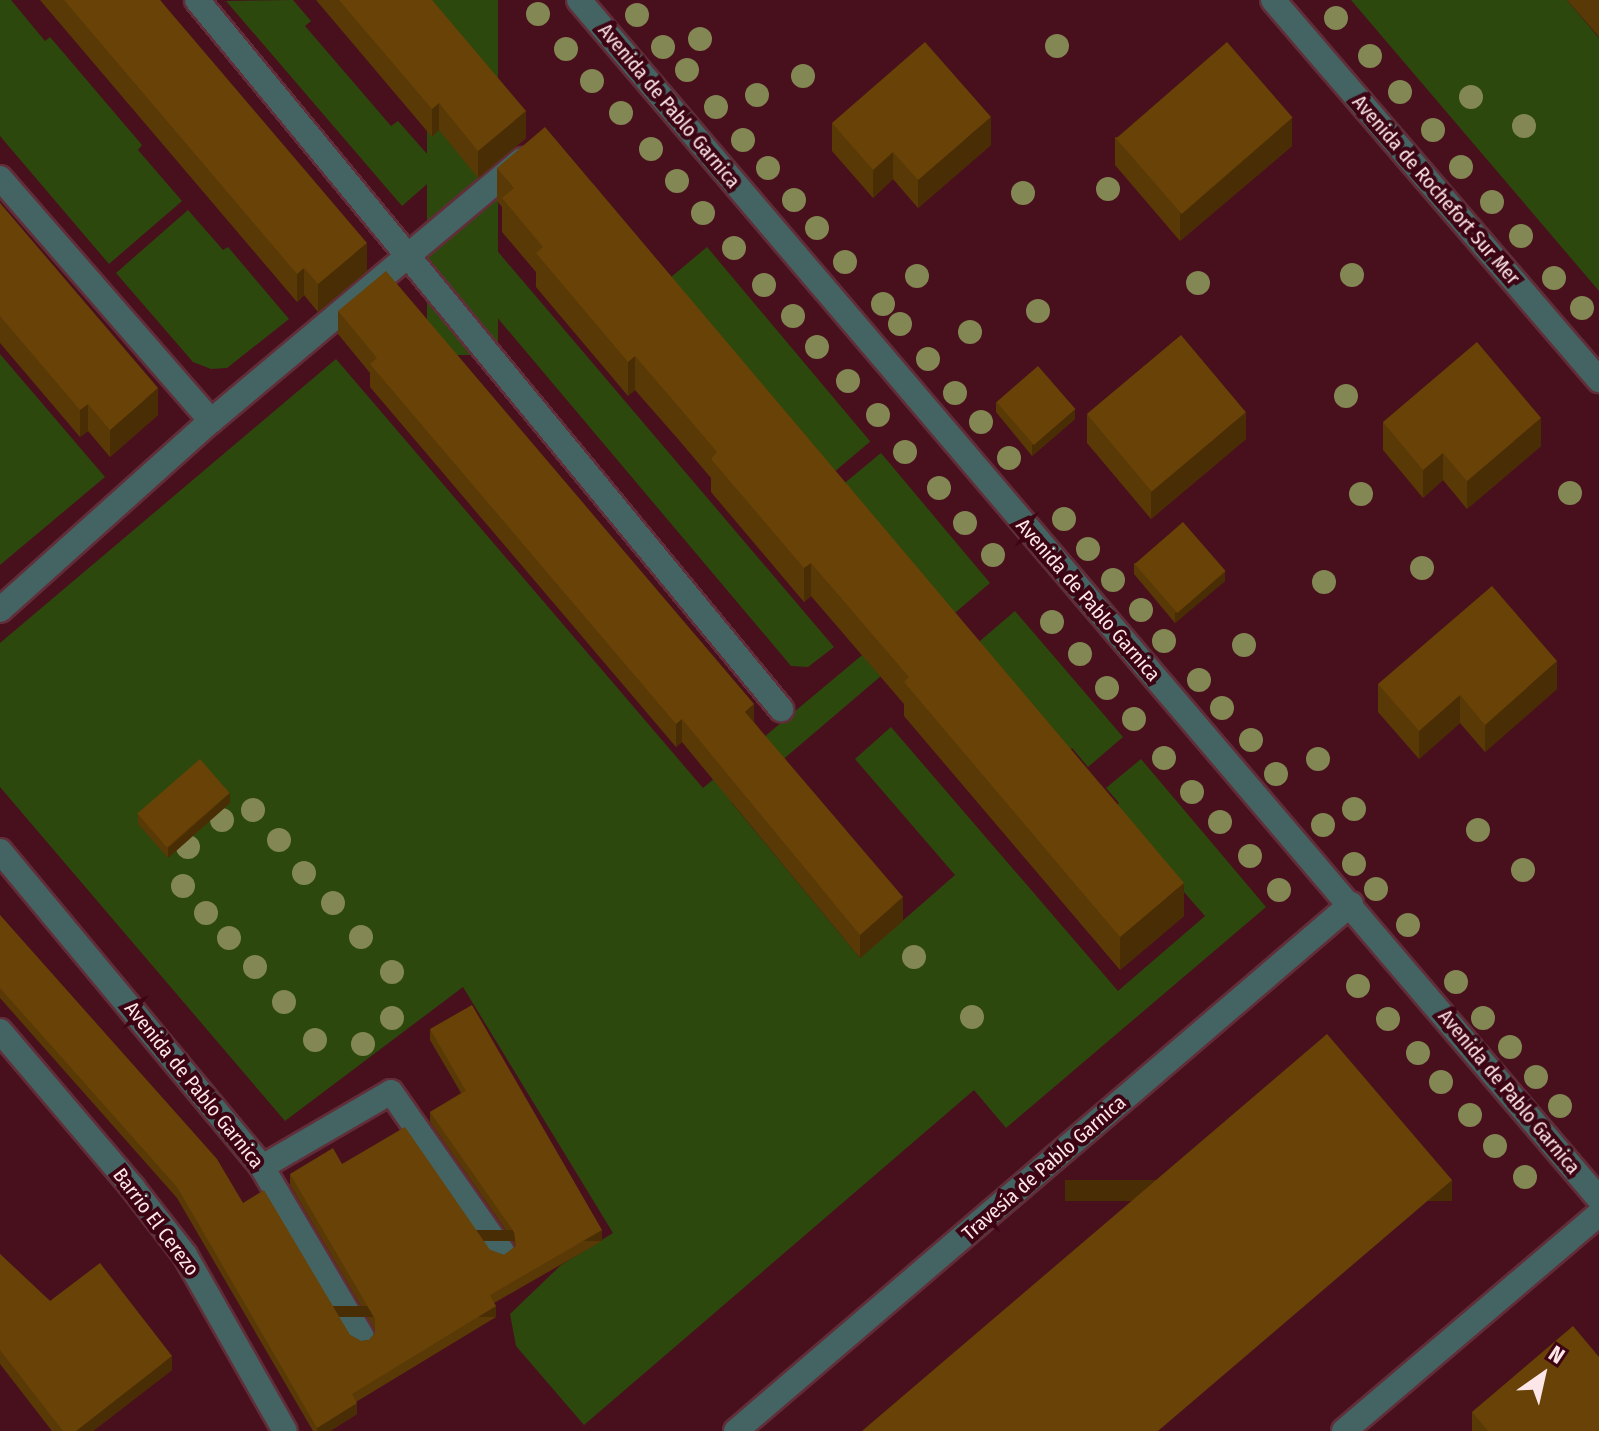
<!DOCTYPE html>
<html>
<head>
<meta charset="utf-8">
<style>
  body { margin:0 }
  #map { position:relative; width:1599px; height:1431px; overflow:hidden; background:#48101d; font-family:"Fira Sans Condensed",sans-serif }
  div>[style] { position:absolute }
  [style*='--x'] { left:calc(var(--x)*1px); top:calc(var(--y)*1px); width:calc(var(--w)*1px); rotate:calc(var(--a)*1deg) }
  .green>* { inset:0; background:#2d480d; transform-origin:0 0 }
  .roads { filter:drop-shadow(2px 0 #612e39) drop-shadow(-2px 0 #612e39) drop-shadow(0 2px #612e39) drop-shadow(0 -2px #612e39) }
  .lane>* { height:24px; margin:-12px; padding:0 12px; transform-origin:12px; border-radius:12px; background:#436462 }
  .street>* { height:24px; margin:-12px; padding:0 12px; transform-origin:12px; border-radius:12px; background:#436462 }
  .trees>* { width:24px; height:24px; margin:-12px; border-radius:50%; background:#838753 }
  .wall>* { inset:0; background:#593906 }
  .shaded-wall>* { inset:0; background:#492e05; transform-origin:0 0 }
  .building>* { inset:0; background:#684207; transform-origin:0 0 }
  span { translate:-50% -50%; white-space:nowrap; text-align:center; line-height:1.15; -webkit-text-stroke:8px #3d0414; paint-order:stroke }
  .street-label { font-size:20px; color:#fde6e8 }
  .north { position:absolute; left:1503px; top:1335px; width:80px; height:80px; -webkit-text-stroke:6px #3d0414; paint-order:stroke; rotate:34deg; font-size:22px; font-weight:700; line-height:32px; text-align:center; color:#fde6e8 }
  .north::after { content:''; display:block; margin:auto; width:28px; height:36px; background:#fde6e8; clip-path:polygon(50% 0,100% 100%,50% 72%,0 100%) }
</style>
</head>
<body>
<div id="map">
  <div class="green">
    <i style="clip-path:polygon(0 0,11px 0,45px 41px,50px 37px,142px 145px,138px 150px,182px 201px,109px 264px,0 136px)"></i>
    <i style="clip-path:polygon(293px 0,311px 21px,305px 26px,391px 126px,398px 121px,442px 171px,402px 206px,226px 1px)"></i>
    <i style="left:427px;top:0;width:71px;height:355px"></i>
    <i style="clip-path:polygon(1351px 0,1567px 0,1599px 38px,1599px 291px)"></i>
    <i style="clip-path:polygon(188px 210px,223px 250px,228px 247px,289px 319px,227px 368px,211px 369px,193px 362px,116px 273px)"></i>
    <i style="clip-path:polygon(482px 233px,834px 647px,808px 667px,791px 666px,458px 271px,459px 254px)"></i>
    <i style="left:707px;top:247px;width:254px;height:53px;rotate:50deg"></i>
    <i style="clip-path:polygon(0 354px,105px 477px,0 565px)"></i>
    <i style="clip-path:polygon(336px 359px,703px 788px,934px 595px,841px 486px,881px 453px,990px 583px,732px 803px,860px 958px,955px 875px,855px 759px,891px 727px,1118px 991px,1205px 916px,1112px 810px,1119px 803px,1106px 788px,1141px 759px,1266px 907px,1006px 1128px,974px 1090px,584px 1425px,516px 1346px,510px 1314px,561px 1265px,613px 1233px,463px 987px,285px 1121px,0 787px,0 643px)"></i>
    <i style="clip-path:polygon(1015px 611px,1123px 737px,1088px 767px,1072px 748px,1065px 753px,974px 646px)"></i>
  </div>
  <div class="roads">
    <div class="lane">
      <i style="--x:262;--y:1167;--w:149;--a:-30.2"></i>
      <i style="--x:391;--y:1092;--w:194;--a:55.1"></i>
    </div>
    <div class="street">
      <i style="--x:197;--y:0;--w:919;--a:50.52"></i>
      <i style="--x:579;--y:0;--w:1574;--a:49.61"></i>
      <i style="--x:1273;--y:0;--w:501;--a:49.37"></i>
      <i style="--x:0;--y:178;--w:322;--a:49"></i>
      <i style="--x:0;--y:610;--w:283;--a:-41.9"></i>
      <i style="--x:211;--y:421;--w:406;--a:-40"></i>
      <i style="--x:0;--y:851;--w:410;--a:50.3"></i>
      <i style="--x:262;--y:1167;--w:197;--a:59.5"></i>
      <i style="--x:0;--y:1031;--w:206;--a:49.7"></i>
      <i style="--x:133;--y:1188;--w:85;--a:52.2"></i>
      <i style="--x:185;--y:1255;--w:202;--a:60.4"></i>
      <i style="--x:736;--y:1431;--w:810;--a:-40.59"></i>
      <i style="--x:1344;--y:1431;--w:335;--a:-40.4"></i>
    </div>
  </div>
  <div class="trees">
    <i style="left:538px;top:14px"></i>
    <i style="left:637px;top:15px"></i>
    <i style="left:1336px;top:18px"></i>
    <i style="left:700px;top:39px"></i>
    <i style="left:1057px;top:46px"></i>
    <i style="left:663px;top:47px"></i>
    <i style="left:566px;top:49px"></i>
    <i style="left:1370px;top:56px"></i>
    <i style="left:687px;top:70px"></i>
    <i style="left:803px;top:76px"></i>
    <i style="left:592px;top:81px"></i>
    <i style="left:1400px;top:92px"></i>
    <i style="left:757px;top:95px"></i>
    <i style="left:1471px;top:97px"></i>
    <i style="left:716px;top:107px"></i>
    <i style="left:621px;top:113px"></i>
    <i style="left:1524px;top:126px"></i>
    <i style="left:1433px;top:130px"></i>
    <i style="left:743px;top:140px"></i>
    <i style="left:651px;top:149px"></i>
    <i style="left:1461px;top:167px"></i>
    <i style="left:768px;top:168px"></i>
    <i style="left:677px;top:181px"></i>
    <i style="left:1108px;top:189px"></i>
    <i style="left:1023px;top:193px"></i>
    <i style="left:794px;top:200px"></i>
    <i style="left:1492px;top:202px"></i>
    <i style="left:703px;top:213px"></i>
    <i style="left:817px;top:228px"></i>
    <i style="left:1521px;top:236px"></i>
    <i style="left:734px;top:248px"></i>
    <i style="left:845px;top:262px"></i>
    <i style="left:1352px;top:275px"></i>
    <i style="left:917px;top:276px"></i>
    <i style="left:1554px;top:278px"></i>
    <i style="left:1198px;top:283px"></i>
    <i style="left:764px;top:285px"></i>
    <i style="left:883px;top:304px"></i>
    <i style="left:1582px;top:308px"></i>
    <i style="left:1038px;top:311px"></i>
    <i style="left:793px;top:316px"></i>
    <i style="left:900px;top:324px"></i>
    <i style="left:970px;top:332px"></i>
    <i style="left:817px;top:347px"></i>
    <i style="left:928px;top:359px"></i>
    <i style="left:848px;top:381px"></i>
    <i style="left:955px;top:393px"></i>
    <i style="left:1346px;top:396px"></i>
    <i style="left:878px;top:415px"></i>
    <i style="left:981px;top:422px"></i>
    <i style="left:905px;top:452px"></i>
    <i style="left:1009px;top:458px"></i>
    <i style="left:939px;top:488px"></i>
    <i style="left:1570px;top:493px"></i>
    <i style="left:1361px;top:494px"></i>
    <i style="left:1064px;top:519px"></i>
    <i style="left:965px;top:523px"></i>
    <i style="left:1088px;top:549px"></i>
    <i style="left:993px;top:555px"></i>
    <i style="left:1422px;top:568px"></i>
    <i style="left:1113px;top:580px"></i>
    <i style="left:1324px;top:582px"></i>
    <i style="left:1141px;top:610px"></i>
    <i style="left:1052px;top:622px"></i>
    <i style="left:1164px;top:641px"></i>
    <i style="left:1244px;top:645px"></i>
    <i style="left:1080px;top:654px"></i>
    <i style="left:1199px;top:680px"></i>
    <i style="left:1107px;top:688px"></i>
    <i style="left:1222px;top:708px"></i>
    <i style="left:1134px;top:719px"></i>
    <i style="left:1251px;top:740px"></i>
    <i style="left:1164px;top:758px"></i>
    <i style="left:1318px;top:759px"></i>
    <i style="left:1276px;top:774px"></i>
    <i style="left:1192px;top:792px"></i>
    <i style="left:1354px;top:809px"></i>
    <i style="left:253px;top:810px"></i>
    <i style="left:222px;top:820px"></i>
    <i style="left:1220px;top:822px"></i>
    <i style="left:1323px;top:825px"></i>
    <i style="left:1478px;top:830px"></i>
    <i style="left:279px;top:840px"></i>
    <i style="left:188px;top:847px"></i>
    <i style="left:1250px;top:856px"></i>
    <i style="left:1354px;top:864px"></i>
    <i style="left:1523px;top:870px"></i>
    <i style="left:304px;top:873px"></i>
    <i style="left:183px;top:886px"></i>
    <i style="left:1376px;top:889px"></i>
    <i style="left:1279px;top:890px"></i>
    <i style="left:333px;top:903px"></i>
    <i style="left:206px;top:913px"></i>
    <i style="left:1408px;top:925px"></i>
    <i style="left:361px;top:937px"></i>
    <i style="left:229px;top:938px"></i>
    <i style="left:914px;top:957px"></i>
    <i style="left:255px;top:967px"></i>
    <i style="left:392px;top:972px"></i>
    <i style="left:1456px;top:982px"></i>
    <i style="left:1358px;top:986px"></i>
    <i style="left:284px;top:1002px"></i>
    <i style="left:972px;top:1017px"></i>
    <i style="left:392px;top:1018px"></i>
    <i style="left:1483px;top:1018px"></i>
    <i style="left:1388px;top:1019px"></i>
    <i style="left:315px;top:1040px"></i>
    <i style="left:363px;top:1044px"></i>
    <i style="left:1510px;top:1047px"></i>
    <i style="left:1418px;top:1053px"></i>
    <i style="left:1536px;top:1077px"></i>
    <i style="left:1441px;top:1082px"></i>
    <i style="left:1560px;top:1106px"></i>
    <i style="left:1470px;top:1115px"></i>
    <i style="left:1495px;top:1146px"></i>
    <i style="left:1525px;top:1177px"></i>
  </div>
  <div class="wall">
    <i style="clip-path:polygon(40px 0,160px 0,367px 271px,318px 312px,304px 295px,297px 302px)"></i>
    <i style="clip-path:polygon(316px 0,432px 0,526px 138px,478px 178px,439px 130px,432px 137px)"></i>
    <i style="clip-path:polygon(1567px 0,1599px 0,1599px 37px)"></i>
    <i style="clip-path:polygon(832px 123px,991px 145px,918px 208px,893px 179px,873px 198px,832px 151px)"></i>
    <i style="clip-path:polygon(1115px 137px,1292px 146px,1180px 241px,1115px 165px)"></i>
    <i style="clip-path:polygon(497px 168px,1184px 916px,1120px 970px,904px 716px,904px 704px,811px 596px,804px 602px,711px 492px,711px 478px,678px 439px,635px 390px,628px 396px,536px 287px,536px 272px,502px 232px,502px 207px,497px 201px)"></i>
    <i style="clip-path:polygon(0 203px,158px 415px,110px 457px,88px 431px,80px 437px,0 343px)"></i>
    <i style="clip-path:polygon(338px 311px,754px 722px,903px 921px,860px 958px,682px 742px,676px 747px,370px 387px,370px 373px,338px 334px)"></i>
    <i style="clip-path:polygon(996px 402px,1075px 419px,1032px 456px,996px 412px)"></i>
    <i style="clip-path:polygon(1087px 415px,1246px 439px,1151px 519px,1087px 443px)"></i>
    <i style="clip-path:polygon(1383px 422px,1541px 446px,1467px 509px,1443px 480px,1423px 498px,1383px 450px)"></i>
    <i style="clip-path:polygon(1134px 563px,1225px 581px,1175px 623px,1134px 574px)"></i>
    <i style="clip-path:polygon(1378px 684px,1557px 689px,1485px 752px,1460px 723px,1419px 759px,1378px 712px)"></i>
    <i style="clip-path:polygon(230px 803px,168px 858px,138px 824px,138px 814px)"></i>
    <i style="clip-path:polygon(0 915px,243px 1203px,350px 1335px,361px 1341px,369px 1340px,375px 1333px,375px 1330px,290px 1185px,290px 1174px,342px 1164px,490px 1250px,504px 1255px,515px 1247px,514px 1242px,430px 1122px,430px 1112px,461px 1093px,430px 1040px,430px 1029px,602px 1241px,494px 1303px,496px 1317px,356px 1402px,357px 1414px,330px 1431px,313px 1431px,177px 1198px,0 998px)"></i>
    <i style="clip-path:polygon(0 1254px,50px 1301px,172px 1370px,93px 1431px,52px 1431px,0 1364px)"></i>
    <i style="clip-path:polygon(1472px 1412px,1599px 1431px,1472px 1431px)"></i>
  </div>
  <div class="shaded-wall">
    <i style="clip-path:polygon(439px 103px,439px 130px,432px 137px,432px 109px)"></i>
    <i style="clip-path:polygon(526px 111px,526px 138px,478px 178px,478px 151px)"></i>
    <i style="clip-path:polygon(991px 117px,991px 145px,918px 208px,918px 180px)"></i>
    <i style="clip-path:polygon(1292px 118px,1292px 146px,1180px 241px,1180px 213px)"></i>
    <i style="clip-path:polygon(893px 152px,893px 179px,873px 198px,873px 170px)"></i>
    <i style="clip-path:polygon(367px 243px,367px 271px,318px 312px,318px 284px)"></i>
    <i style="clip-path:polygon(304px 268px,304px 295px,297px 302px,297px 274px)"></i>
    <i style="clip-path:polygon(635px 356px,635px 390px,628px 396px,628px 362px)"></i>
    <i style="clip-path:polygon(158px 388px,158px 415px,110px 457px,110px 430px)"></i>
    <i style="clip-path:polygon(88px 404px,88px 431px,80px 437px,80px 410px)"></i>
    <i style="clip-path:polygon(1075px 409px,1075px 419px,1032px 456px,1032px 445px)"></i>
    <i style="clip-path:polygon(1246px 412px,1246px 439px,1151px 519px,1151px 492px)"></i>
    <i style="clip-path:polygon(1541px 418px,1541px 446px,1467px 509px,1467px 481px)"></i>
    <i style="clip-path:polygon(1443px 453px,1443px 480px,1423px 498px,1423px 470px)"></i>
    <i style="clip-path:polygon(811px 563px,811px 596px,804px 602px,804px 568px)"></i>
    <i style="clip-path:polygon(1225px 571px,1225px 581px,1175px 623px,1175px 613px)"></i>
    <i style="clip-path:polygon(1557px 661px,1557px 689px,1485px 752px,1485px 725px)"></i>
    <i style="clip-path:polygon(1460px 695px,1460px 723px,1419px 759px,1419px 731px)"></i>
    <i style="clip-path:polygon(754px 704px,754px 727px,745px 712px)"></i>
    <i style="clip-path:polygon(682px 719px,682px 742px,676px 747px,676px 724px)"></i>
    <i style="clip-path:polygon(230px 793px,230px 803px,168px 858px,168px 848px)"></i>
    <i style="clip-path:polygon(1184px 883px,1184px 916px,1120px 970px,1120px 937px)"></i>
    <i style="clip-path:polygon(903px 897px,903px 921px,860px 958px,860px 935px)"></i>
    <i style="left:1452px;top:1180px;width:21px;height:387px;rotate:90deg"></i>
    <i style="left:602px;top:1230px;width:11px;height:129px;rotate:90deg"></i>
    <i style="left:496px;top:1306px;width:11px;height:169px;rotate:90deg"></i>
    <i style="clip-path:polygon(172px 1356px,172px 1370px,93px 1431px,76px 1431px)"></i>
    <i style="clip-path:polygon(357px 1403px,357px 1414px,330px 1431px,317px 1431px,317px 1428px)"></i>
  </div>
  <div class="building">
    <i style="clip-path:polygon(64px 0,160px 0,367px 243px,318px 284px,304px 268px,297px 274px)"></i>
    <i style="clip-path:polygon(339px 0,432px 0,526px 111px,478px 151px,439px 103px,432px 109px)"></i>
    <i style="clip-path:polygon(925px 42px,991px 117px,918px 180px,893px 152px,873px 170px,832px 123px)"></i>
    <i style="left:1227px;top:42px;width:100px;height:147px;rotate:49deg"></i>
    <i style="clip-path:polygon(545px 127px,1184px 883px,1120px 937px,904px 682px,909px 677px,811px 563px,804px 568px,711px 459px,717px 452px,678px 406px,635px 356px,628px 362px,536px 253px,543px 247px,502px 198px,514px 188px,497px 168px)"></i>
    <i style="clip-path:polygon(0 203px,158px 388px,110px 430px,88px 404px,80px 410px,0 316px)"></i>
    <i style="clip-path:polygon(386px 271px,754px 704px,745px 712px,903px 897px,860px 935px,682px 719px,676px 724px,370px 364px,377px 358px,338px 311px)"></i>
    <i style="left:1181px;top:335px;width:101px;height:123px;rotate:50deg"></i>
    <i style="clip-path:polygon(1477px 342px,1541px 418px,1467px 481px,1443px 453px,1423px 470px,1383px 422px)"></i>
    <i style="left:1038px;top:366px;width:57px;height:55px;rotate:49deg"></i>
    <i style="left:1183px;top:522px;width:65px;height:64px;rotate:49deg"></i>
    <i style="clip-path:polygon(1492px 586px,1557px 661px,1485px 725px,1460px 695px,1419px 731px,1378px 684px)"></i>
    <i style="left:200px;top:759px;width:45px;height:83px;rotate:49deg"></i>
    <i style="clip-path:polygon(0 915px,217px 1159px,243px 1203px,264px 1190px,350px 1335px,361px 1341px,369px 1340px,375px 1333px,375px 1319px,290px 1174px,333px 1148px,342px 1164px,405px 1127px,490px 1250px,504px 1255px,516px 1246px,514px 1232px,430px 1112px,466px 1091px,430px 1029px,472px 1005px,602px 1230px,490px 1295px,496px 1306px,352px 1394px,357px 1403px,317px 1428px,177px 1187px,0 988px)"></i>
    <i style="clip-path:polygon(1327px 1034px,1452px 1180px,1158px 1431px,862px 1431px)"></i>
    <i style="clip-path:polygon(0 1254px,50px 1301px,100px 1263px,172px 1356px,76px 1431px,63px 1431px,0 1350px)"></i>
    <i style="clip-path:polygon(1573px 1326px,1599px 1357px,1599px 1431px,1488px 1431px,1472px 1412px)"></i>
  </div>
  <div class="street-label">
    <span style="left:669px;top:106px;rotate:50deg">Avenida de Pablo Garnica</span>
    <span style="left:1436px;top:190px;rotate:49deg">Avenida de Rochefort Sur Mer</span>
    <span style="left:1088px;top:600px;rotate:49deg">Avenida de Pablo Garnica</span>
    <span style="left:194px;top:1085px;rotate:51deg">Avenida de Pablo Garnica</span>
    <span style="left:1509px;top:1092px;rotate:50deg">Avenida de Pablo Garnica</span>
    <span style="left:1044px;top:1168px;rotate:-41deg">Travesía de Pablo Garnica</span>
    <span style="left:156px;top:1222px;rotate:53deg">Barrio El Cerezo</span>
  </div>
  <div class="north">N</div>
</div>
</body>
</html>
